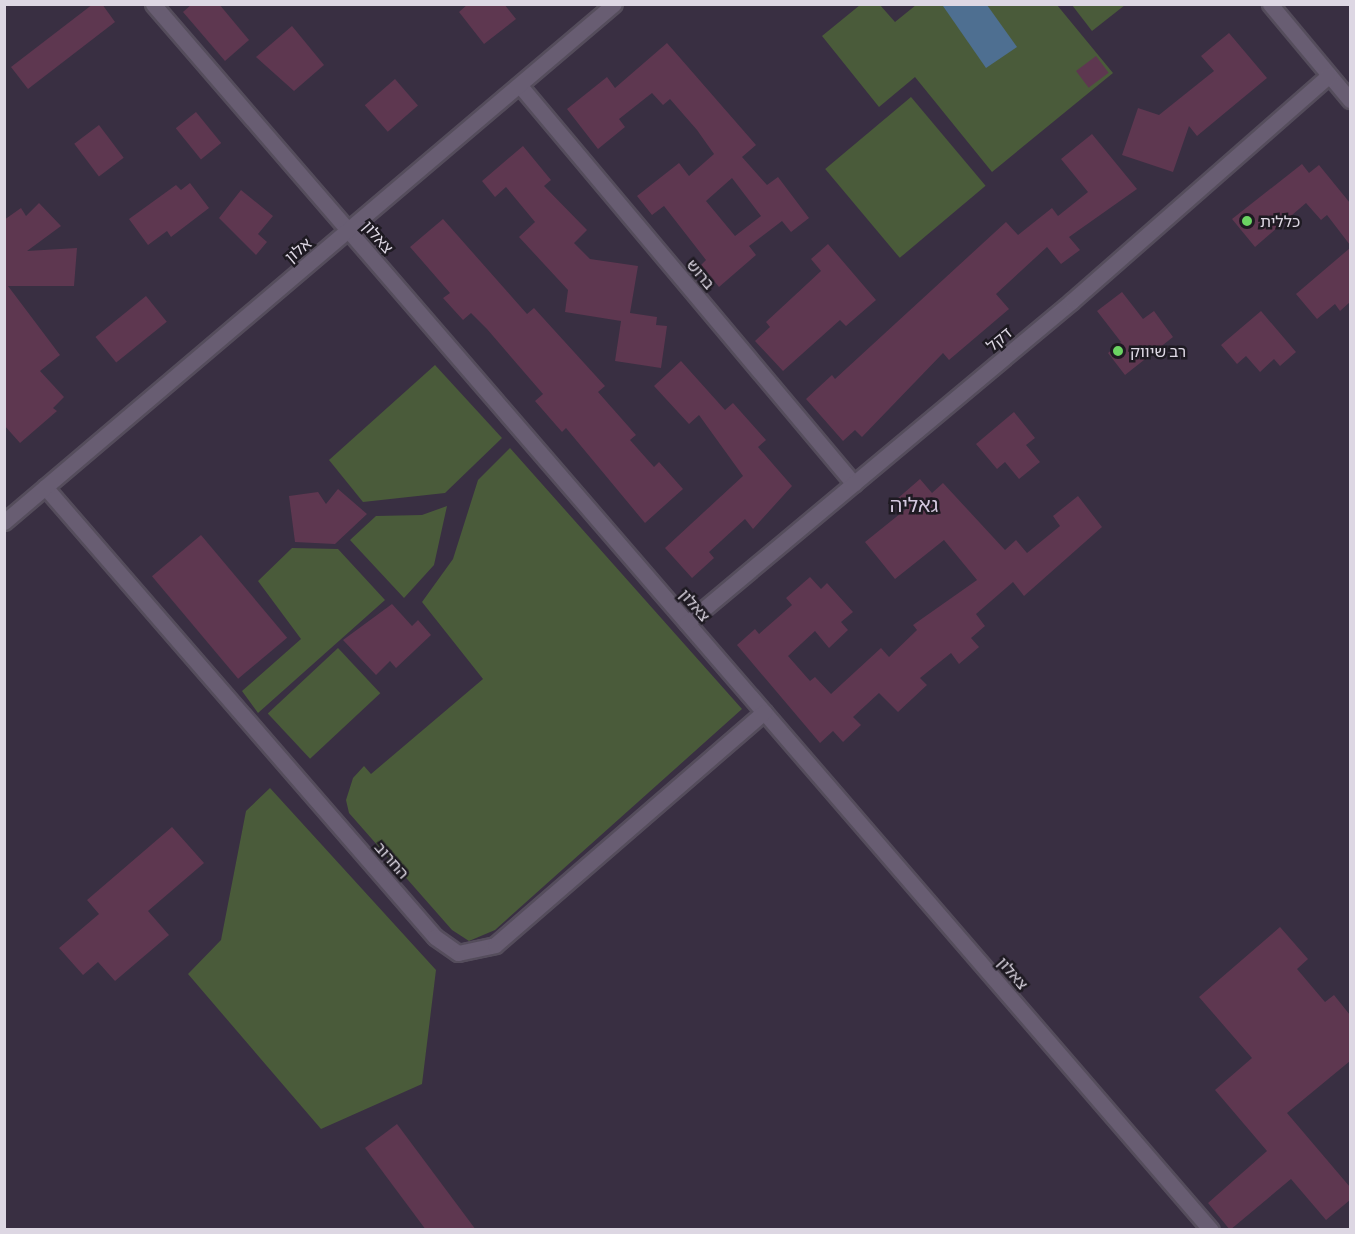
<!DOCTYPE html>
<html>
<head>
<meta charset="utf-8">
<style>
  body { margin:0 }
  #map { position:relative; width:1355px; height:1234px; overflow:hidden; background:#392f42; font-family:Barlow,"Noto Sans Hebrew",sans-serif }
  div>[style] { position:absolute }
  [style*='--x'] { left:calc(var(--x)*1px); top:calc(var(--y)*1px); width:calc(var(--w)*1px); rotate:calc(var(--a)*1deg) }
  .green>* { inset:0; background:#4a5b3a; transform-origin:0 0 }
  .water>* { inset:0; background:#4e6f91 }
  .building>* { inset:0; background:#5e3750; transform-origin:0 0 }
  .roads { filter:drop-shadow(2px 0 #554d5c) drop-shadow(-2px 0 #554d5c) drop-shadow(0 2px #554d5c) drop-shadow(0 -2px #554d5c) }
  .street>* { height:15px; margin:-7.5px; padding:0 7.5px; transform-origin:7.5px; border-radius:7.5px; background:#685d72 }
  .secondary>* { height:15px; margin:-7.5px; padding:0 7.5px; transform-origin:7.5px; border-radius:7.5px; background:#685d72 }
  .dots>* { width:16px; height:16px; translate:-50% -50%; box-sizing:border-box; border:3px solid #1e1a22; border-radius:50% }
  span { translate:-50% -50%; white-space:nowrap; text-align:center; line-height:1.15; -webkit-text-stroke:5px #1e1a22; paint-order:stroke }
  .poi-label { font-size:16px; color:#ddd7e3 }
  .left { translate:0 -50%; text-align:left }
  .street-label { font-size:16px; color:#ddd7e3 }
  .quarter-label { font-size:20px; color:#d3c7de }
  .frame { position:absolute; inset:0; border:6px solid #ddd7e3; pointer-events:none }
</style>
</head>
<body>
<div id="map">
  <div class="green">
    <i style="clip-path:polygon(860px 5px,880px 5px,895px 22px,916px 5px,1057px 5px,1113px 73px,992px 172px,915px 77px,879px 107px,822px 36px)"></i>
    <i style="clip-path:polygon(1072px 5px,1125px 5px,1092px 31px)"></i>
    <i style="left:911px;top:97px;width:116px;height:112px;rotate:50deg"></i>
    <i style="clip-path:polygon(435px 365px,502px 438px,445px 493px,363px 502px,329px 460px)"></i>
    <i style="clip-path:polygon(510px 448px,742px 709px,495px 930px,469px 941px,452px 930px,349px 813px,346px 800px,353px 778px,364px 766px,371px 774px,483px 679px,422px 602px,453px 559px,478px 480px)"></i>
    <i style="clip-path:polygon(447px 506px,434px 565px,404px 598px,350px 540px,376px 516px,422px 515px)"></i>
    <i style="clip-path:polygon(292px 548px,338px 549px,385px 600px,258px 713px,242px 691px,301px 639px,258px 581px)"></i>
    <i style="left:338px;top:648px;width:62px;height:96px;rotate:47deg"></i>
    <i style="clip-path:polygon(270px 788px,436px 970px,422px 1084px,321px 1129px,188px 974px,221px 940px,246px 811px)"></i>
  </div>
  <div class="water">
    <i style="clip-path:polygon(987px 5px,1017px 47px,986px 68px,943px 6px)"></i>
  </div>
  <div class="building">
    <i style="clip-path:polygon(93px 4px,102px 4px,115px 22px,28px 89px,11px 67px)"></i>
    <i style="clip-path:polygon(192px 4px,219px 4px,249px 40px,225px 61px,183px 12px)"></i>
    <i style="clip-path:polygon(468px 4px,504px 4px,516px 19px,484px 44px,459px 12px)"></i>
    <i style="clip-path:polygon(292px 26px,324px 65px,294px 91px,256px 57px)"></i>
    <i style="clip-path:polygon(1229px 33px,1267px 78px,1197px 136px,1189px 126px,1173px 172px,1122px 155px,1138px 108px,1159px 115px,1214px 71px,1201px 56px)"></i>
    <i style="clip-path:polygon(evenodd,667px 43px,756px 145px,742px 157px,767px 185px,778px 177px,809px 218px,791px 232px,782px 221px,749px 246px,756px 255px,719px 287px,701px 265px,706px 260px,664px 206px,652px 215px,637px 196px,679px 163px,689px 176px,714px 154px,697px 130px,670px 99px,663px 105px,652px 93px,619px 119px,625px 127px,598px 149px,567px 109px,607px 77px,615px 88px,667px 43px,732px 178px,761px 216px,735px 236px,706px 201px,732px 178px)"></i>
    <i style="left:1096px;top:56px;width:21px;height:25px;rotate:53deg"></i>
    <i style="left:395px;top:79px;width:35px;height:40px;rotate:49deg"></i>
    <i style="left:196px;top:112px;width:40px;height:26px;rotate:51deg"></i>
    <i style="left:99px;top:125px;width:41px;height:31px;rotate:53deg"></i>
    <i style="clip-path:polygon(1092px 134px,1137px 189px,1069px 237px,1080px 250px,1061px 264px,1047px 247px,996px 294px,1009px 309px,949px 360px,943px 353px,862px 437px,855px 430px,843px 441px,806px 399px,832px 375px,835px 379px,1006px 222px,1018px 235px,1052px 208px,1058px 216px,1088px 192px,1061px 159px)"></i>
    <i style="clip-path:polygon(523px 146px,551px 180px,544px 186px,587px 230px,574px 243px,590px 259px,638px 266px,630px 313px,657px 317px,656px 325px,667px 326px,661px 368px,615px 361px,621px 321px,565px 312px,568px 290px,519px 237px,535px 222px,506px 187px,495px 197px,482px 181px)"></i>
    <i style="clip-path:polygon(1302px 164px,1309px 173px,1319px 165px,1350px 203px,1350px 245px,1327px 215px,1321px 220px,1306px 203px,1255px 247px,1232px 219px)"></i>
    <i style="clip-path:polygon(190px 183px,209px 208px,171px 237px,167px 231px,148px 245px,129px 219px,176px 185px,181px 190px)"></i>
    <i style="clip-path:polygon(241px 190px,273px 216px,258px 234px,267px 242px,256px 255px,219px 218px)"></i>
    <i style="clip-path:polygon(39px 203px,61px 226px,27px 251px,77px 248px,74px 286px,8px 286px,60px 355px,40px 371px,64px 397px,53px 408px,57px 411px,20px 443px,4px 425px,4px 220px,21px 208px,26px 216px)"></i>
    <i style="clip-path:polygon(443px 219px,527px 314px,534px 308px,605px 386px,598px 392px,636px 435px,630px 440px,654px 467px,659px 462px,683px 489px,645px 523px,566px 428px,562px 432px,535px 401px,543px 394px,487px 329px,471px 313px,463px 320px,443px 298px,450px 293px,410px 247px)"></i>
    <i style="clip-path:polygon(828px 244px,876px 300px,846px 326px,840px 320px,783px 371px,755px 341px,770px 327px,766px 322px,821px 271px,811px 259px)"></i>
    <i style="clip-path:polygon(1350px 248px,1350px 302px,1340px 311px,1335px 304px,1317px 319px,1296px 294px)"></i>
    <i style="clip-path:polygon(1122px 292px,1143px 319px,1154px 311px,1173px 337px,1125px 375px,1108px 353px,1121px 342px,1097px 311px)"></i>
    <i style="left:146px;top:296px;width:33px;height:65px;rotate:51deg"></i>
    <i style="clip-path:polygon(1261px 311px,1296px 352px,1280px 366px,1274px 359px,1260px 372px,1246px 356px,1237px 364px,1221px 345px)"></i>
    <i style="clip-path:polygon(681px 361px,725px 410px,733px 403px,766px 440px,758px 447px,792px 486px,753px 529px,745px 519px,709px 552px,714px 558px,692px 578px,665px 548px,743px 476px,699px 415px,689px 424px,654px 386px)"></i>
    <i style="clip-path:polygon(1014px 412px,1035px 438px,1026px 445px,1040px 462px,1019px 479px,1005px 462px,997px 469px,976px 444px)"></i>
    <i style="clip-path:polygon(920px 479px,932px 493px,943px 483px,1005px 550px,1016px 540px,1027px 553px,1060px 526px,1053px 516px,1078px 496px,1102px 527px,1024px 596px,1013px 582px,976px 614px,985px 626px,971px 638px,979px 647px,959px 664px,951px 653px,920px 678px,927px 685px,898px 712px,879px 693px,853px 717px,861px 725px,843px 742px,833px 731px,820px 743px,737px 645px,755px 629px,759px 634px,792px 605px,786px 598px,810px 577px,821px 589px,827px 583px,853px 612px,841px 622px,848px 630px,829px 648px,815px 631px,788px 656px,810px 681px,815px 677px,831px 694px,881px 648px,889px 657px,917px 630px,913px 625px,977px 580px,944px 540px,895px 579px,865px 542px,906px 509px,897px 499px)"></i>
    <i style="clip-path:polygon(338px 489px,367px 514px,335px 544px,295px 542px,289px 496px,318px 492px,326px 504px)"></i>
    <i style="left:201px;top:535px;width:134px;height:64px;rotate:50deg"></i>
    <i style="clip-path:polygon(392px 604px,412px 626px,418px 620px,431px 635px,396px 668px,390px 661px,376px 675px,343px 640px)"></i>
    <i style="clip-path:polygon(172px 827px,204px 863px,148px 911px,169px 935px,115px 981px,98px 962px,83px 975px,59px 948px,99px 914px,87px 900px)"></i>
    <i style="clip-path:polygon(1280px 927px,1308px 959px,1297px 969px,1325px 1002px,1334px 995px,1350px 1015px,1350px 1061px,1287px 1113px,1350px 1187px,1350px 1200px,1326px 1220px,1291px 1179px,1230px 1230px,1208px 1203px,1267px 1151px,1215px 1090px,1252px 1058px,1199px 997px)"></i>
    <i style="clip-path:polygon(397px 1124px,476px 1230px,426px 1230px,365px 1148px)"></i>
  </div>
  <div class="roads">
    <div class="street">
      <i style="--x:153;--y:4;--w:1619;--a:49.21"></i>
      <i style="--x:1270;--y:4;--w:125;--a:50.2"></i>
      <i style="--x:521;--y:87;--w:518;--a:50.01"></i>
      <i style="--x:45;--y:487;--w:595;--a:49.09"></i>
      <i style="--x:435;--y:937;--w:28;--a:35"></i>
      <i style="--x:458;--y:953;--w:38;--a:-12"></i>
      <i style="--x:495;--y:945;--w:356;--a:-40.9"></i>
      <i style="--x:687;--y:623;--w:502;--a:-39.91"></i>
      <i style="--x:1072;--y:301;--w:342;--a:-41.3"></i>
    </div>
    <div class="secondary">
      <i style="--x:4;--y:522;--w:800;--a:-40.34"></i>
    </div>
  </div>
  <div class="dots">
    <i style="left:1247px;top:221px;background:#6bd362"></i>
    <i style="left:1118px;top:351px;background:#6bd362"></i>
  </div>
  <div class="poi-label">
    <span class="left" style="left:1260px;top:221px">כללית</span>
    <span class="left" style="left:1130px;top:351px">רב שיווק</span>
  </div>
  <div class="street-label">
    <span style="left:378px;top:237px;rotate:49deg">צאלון</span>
    <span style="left:298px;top:250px;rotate:-40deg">אלון</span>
    <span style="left:701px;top:274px;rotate:50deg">ברוש</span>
    <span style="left:999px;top:339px;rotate:-40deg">דקל</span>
    <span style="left:695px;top:605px;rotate:49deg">צאלון</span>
    <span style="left:392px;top:860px;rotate:49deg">החרוב</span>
    <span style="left:1013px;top:973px;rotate:49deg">צאלון</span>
  </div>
  <div class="quarter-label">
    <span style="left:914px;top:504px">גאליה</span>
  </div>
  <div class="frame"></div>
</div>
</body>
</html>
